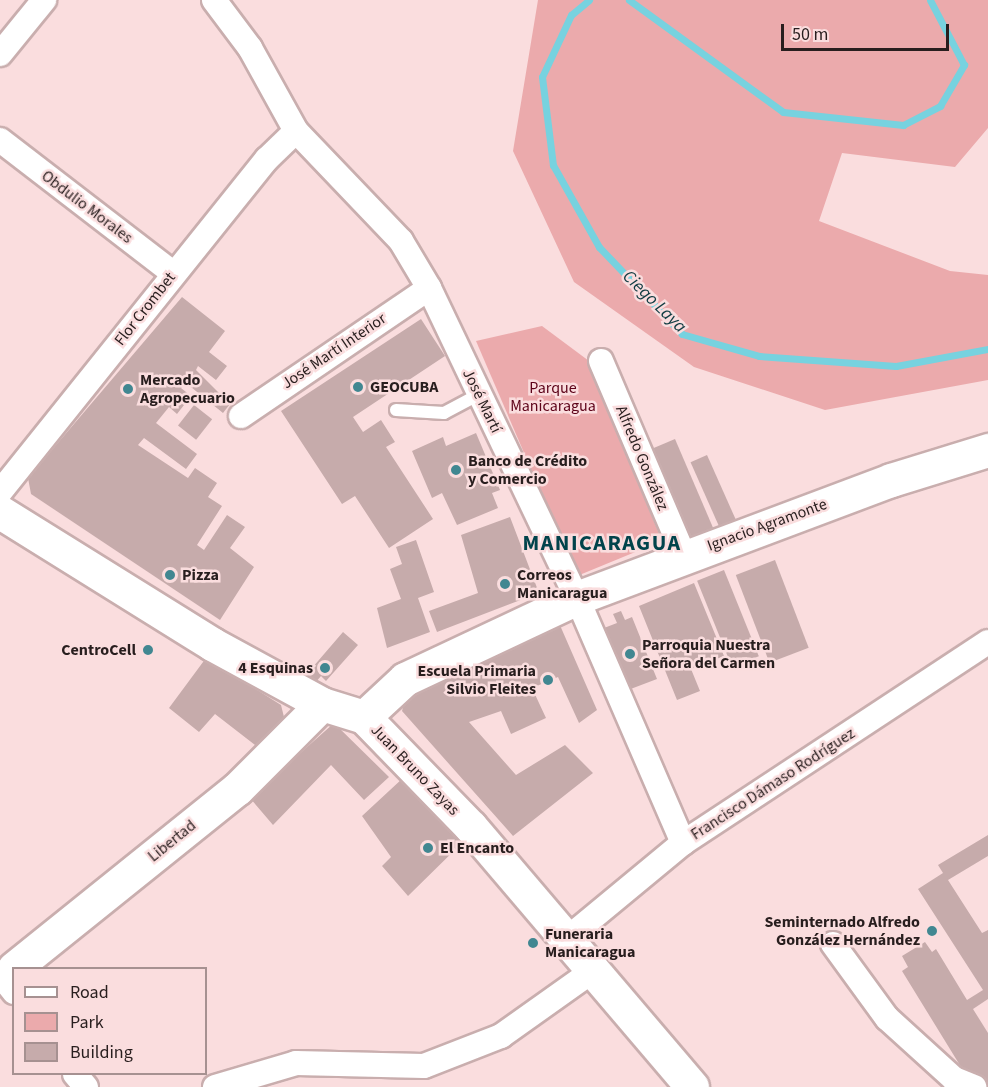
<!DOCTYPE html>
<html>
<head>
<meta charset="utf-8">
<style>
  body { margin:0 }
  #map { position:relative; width:988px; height:1087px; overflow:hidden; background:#faddde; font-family:"Source Sans 3",sans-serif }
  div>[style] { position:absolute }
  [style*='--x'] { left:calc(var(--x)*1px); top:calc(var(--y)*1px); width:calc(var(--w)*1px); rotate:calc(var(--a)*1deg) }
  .green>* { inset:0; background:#ebaaac }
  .stream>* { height:7px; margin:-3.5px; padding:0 3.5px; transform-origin:3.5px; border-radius:3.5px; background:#77d2df }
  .building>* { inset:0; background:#c6abab; transform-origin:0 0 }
  .roads { filter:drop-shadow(2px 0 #c9aeae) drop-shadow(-2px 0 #c9aeae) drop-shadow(0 2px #c9aeae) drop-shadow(0 -2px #c9aeae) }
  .lane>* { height:12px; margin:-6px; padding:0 6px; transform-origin:6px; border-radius:6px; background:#fff }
  .street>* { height:24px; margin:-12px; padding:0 12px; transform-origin:12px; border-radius:12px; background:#fff }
  .secondary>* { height:33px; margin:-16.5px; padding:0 16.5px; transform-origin:16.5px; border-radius:16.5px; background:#fff }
  .dots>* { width:16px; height:16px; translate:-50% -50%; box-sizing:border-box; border:3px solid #faddde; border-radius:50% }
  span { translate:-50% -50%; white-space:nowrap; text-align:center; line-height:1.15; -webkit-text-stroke:5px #faddde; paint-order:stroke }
  .street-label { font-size:16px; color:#281e1e }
  .poi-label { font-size:16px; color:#281e1e; font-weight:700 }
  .left { translate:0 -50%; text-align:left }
  .right { translate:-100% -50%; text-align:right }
  .park-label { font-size:16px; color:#5d0319 }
  .water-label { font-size:18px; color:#103c42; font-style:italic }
  .district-label { font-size:22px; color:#01434b; font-weight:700; letter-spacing:1.5px }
  .legend { position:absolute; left:12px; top:967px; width:195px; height:108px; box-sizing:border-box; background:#faddde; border:2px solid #a69191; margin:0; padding:8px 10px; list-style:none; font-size:18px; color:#281e1e }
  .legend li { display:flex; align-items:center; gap:12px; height:30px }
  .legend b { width:30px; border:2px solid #a69191 }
  .scale { position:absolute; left:781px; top:24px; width:168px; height:27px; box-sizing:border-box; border:3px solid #281e1e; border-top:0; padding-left:8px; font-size:18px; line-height:21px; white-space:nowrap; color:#281e1e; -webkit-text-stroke:4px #faddde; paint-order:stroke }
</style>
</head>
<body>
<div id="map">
  <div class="green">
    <i style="clip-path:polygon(538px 0,988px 0,988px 128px,955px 167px,842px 153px,819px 221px,950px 271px,988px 275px,988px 380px,825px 410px,694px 367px,574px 282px,513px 151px)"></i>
    <i style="clip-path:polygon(542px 326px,589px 361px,662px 541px,577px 576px,476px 341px)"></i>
  </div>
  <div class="stream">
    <i style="--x:589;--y:0;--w:23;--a:140"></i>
    <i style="--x:571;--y:15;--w:68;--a:115.1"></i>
    <i style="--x:542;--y:77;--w:89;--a:82.9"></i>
    <i style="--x:553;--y:165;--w:94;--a:60.7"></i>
    <i style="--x:599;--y:247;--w:120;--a:46.3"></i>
    <i style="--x:682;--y:334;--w:80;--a:15.9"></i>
    <i style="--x:759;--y:356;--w:137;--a:4.2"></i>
    <i style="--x:896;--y:366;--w:94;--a:-10.5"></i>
    <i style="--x:629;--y:0;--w:190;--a:36"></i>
    <i style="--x:783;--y:112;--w:121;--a:6.2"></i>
    <i style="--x:903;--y:125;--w:42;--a:-27.2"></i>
    <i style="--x:940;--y:106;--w:48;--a:-59.7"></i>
    <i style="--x:964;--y:65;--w:73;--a:-117.6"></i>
  </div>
  <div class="building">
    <i style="clip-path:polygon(182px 297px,225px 331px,209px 352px,227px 366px,216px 380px,198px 366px,196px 370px,230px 404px,223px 413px,186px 383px,181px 388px,191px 396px,177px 414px,169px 407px,156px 423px,197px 454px,186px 469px,144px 438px,138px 445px,188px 478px,195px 468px,217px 483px,208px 497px,222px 506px,197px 545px,204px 550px,227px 515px,245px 527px,230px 548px,254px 567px,220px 620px,31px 494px,28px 478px)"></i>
    <i style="clip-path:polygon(421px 319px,445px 356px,353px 417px,363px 432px,381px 420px,395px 442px,386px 447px,433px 519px,389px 548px,355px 496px,342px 504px,281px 411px)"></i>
    <i style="left:194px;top:405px;width:23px;height:26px;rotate:38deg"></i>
    <i style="clip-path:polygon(476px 433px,500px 490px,492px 493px,498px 508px,457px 525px,442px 493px,432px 498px,412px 451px,443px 437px,446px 446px)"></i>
    <i style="clip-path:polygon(675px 439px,714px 530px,691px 539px,683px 534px,649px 450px)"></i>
    <i style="left:707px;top:455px;width:80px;height:18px;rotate:66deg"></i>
    <i style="clip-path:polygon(510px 517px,539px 593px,437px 632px,429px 611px,478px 593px,461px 535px)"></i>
    <i style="clip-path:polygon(416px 540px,434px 592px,418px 598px,430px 632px,387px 648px,377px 608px,401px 599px,390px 569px,402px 564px,396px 547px)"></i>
    <i style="left:775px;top:560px;width:94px;height:42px;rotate:69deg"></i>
    <i style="left:724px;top:570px;width:93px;height:29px;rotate:68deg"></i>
    <i style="clip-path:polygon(694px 583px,724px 656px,691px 669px,700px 691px,677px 700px,639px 606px)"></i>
    <i style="clip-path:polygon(621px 611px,625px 620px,632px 617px,657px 679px,628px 690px,604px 628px,617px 623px,613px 614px)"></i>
    <i style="clip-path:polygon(559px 623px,597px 710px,579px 723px,558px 677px,532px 688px,546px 718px,511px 734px,501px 711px,469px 722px,516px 775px,565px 745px,593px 773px,513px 836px,402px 711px,408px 690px)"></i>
    <i style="clip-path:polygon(343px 632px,358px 645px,326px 681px,321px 676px,315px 683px,306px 675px)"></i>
    <i style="clip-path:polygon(206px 658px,281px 705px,284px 717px,259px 748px,215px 714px,199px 732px,169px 708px)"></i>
    <i style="clip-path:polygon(334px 723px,389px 777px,364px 800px,331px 765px,273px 825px,250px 798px)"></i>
    <i style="clip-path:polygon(403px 778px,466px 839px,408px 896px,382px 866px,391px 857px,362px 816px)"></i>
    <i style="clip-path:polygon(988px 835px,988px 856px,948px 880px,982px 933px,988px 930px,988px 999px,973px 1009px,988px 1033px,988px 1082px,980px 1086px,969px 1080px,902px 971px,908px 967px,902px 956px,925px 942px,932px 952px,936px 949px,967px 1000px,983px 990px,918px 889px,943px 873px,938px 865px)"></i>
  </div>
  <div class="roads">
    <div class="lane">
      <i style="--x:396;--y:410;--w:48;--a:3.6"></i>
      <i style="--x:444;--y:413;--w:40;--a:-28"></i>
    </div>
    <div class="street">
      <i style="--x:214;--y:0;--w:60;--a:53.1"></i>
      <i style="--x:250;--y:48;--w:95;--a:61"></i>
      <i style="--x:296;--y:131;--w:152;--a:46.3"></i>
      <i style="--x:401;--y:241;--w:55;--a:59.2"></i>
      <i style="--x:429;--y:288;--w:344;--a:64.5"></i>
      <i style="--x:577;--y:598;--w:267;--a:66.6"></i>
      <i style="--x:0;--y:54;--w:70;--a:-50.8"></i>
      <i style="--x:0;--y:140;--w:218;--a:37.6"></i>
      <i style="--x:601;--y:361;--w:212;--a:66.9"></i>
      <i style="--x:241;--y:416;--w:227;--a:-34.2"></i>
      <i style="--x:0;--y:492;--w:427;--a:-51.3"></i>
      <i style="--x:267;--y:159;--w:40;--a:-44"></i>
      <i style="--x:568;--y:938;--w:149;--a:-39.6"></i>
      <i style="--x:683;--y:843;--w:365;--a:-33.4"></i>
      <i style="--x:833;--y:944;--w:92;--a:53.9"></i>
      <i style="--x:887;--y:1018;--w:91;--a:42.3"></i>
      <i style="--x:954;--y:1079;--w:22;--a:22"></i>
      <i style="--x:0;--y:974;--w:23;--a:52"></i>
      <i style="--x:75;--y:1074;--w:17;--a:50"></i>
      <i style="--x:215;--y:1087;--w:84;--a:-16.5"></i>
      <i style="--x:296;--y:1063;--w:128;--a:1.3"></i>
      <i style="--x:424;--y:1066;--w:83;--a:-21.3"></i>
      <i style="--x:501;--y:1036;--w:114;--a:-35.4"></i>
    </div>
    <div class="secondary">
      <i style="--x:0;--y:512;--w:250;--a:31.9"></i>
      <i style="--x:212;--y:644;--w:125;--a:28.6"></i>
      <i style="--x:322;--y:704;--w:44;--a:17.2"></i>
      <i style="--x:364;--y:717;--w:153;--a:45.8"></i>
      <i style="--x:471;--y:827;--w:341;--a:49.6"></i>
      <i style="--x:364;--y:717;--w:56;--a:-42.8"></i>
      <i style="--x:405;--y:679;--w:190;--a:-25.2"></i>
      <i style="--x:577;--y:598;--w:335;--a:-20.6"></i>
      <i style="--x:891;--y:480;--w:102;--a:-17.2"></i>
      <i style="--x:14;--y:968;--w:286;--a:-38.8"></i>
      <i style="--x:237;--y:789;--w:120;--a:-45"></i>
    </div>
  </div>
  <div class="dots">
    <i style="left:358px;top:387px;background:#418791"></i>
    <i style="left:128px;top:389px;background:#418791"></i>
    <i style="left:456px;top:470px;background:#418791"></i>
    <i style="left:170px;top:575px;background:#418791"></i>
    <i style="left:505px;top:584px;background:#418791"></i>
    <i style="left:148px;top:650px;background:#418791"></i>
    <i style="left:630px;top:654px;background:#418791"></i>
    <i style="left:325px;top:668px;background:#418791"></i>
    <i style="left:548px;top:680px;background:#418791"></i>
    <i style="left:428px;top:848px;background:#418791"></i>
    <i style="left:932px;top:931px;background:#418791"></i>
    <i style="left:533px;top:943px;background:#418791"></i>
  </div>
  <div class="street-label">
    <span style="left:87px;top:207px;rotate:37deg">Obdulio Morales</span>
    <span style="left:145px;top:309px;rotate:-52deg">Flor Crombet</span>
    <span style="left:334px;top:351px;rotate:-34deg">José Martí Interior</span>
    <span style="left:482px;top:401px;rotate:64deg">José Martí</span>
    <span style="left:642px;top:458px;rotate:67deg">Alfredo González</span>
    <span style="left:767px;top:525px;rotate:-20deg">Ignacio Agramonte</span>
    <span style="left:415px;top:770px;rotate:46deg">Juan Bruno Zayas</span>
    <span style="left:773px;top:784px;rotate:-33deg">Francisco Dámaso Rodríguez</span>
    <span style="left:172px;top:841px;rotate:-39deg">Libertad</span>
  </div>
  <div class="poi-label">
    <span class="left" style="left:140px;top:389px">Mercado<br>Agropecuario</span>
    <span class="left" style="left:370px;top:387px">GEOCUBA</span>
    <span class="left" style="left:468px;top:470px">Banco de Crédito<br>y Comercio</span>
    <span class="left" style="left:182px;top:575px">Pizza</span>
    <span class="left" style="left:517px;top:584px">Correos<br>Manicaragua</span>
    <span class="left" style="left:642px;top:654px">Parroquia Nuestra<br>Señora del Carmen</span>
    <span class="right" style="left:136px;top:650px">CentroCell</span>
    <span class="right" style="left:313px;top:668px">4 Esquinas</span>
    <span class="right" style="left:536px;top:680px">Escuela Primaria<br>Silvio Fleites</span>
    <span class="left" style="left:440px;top:848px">El Encanto</span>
    <span class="right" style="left:920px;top:931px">Seminternado Alfredo<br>González Hernández</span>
    <span class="left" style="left:545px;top:943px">Funeraria<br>Manicaragua</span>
  </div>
  <div class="park-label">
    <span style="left:553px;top:397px">Parque<br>Manicaragua</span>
  </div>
  <div class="water-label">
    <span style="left:654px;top:302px;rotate:44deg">Ciego Laya</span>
  </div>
  <div class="district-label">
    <span style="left:602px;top:544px">MANICARAGUA</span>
  </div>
  <ul class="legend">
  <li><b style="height:8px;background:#fff"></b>Road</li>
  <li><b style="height:16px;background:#ebaaac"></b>Park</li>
  <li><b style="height:16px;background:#c6abab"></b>Building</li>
  </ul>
  <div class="scale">50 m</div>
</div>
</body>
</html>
